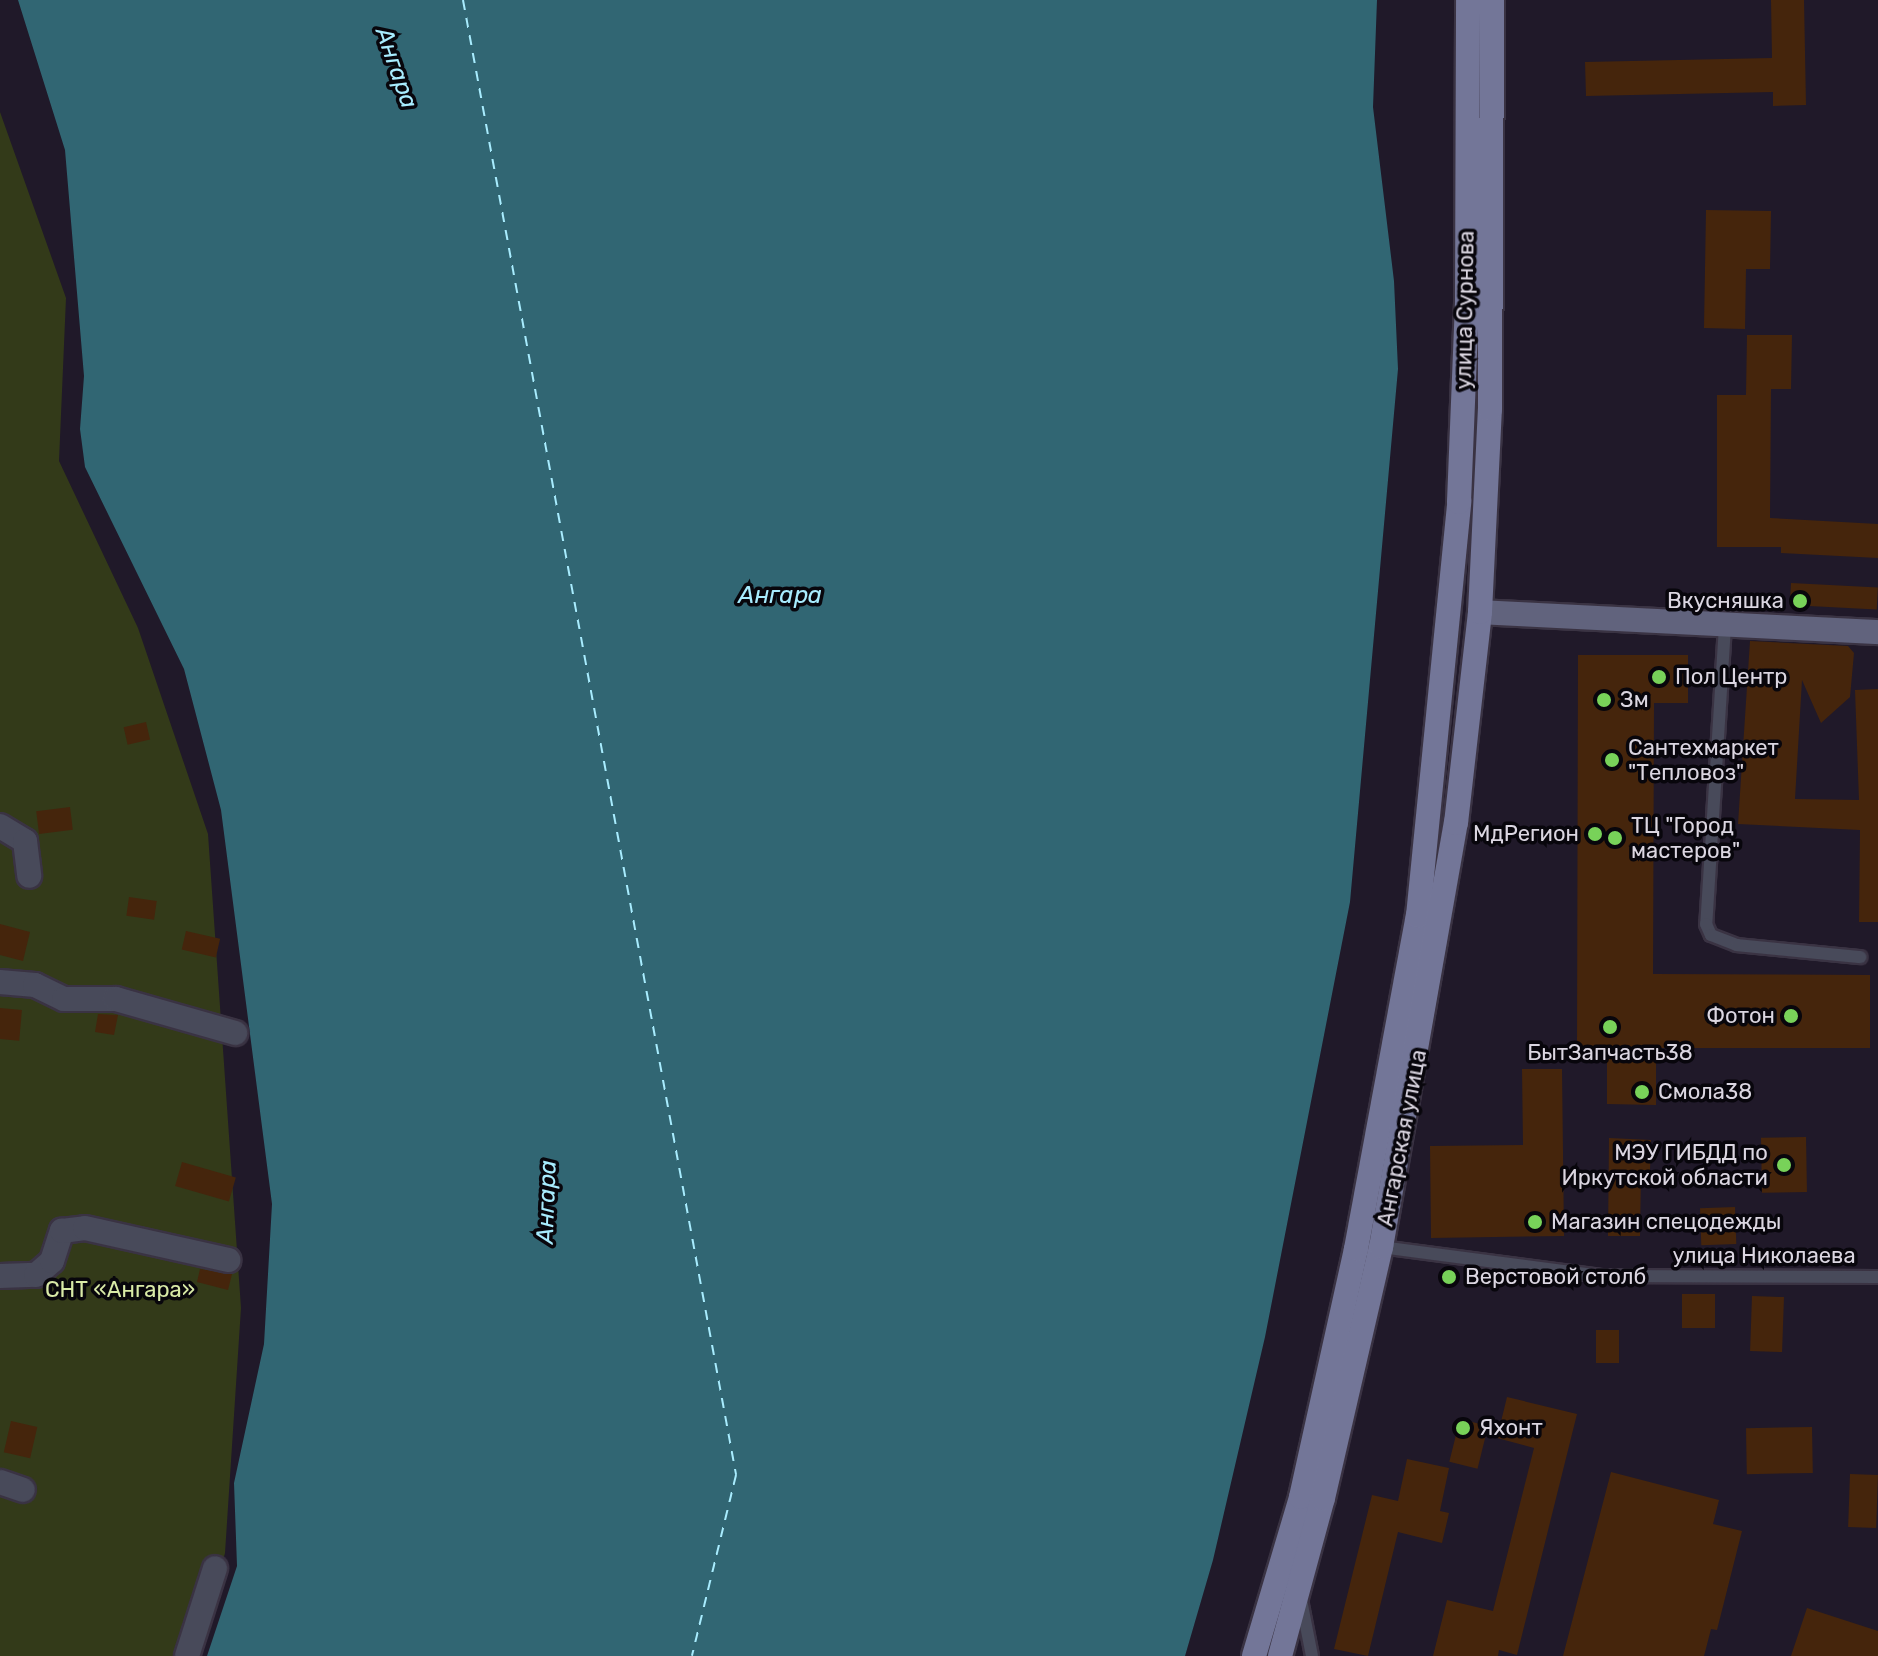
<!DOCTYPE html>
<html>
<head>
<meta charset="utf-8">
<style>
  body { margin:0 }
  #map { position:relative; width:1878px; height:1656px; overflow:hidden; background:#201929; font-family:Rubik,sans-serif }
  div>[style] { position:absolute }
  [style*='--x'] { left:calc(var(--x)*1px); top:calc(var(--y)*1px); width:calc(var(--w)*1px); rotate:calc(var(--a)*1deg) }
  .green>* { inset:0; background:#333a19 }
  .water>* { inset:0; background:#316673 }
  .ferry>* { height:2px; margin-top:-1px; transform-origin:0; background:repeating-linear-gradient(90deg,#a8ecfe 0 10px,transparent 0 18px) }
  .building>* { inset:0; background:#45250c; transform-origin:0 0 }
  .roads { filter:drop-shadow(2px 0 #3a3343) drop-shadow(-2px 0 #3a3343) drop-shadow(0 2px #3a3343) drop-shadow(0 -2px #3a3343) }
  .lane>* { height:12px; margin:-6px; padding:0 6px; transform-origin:6px; border-radius:6px; background:#484a5a }
  .street>* { height:24px; margin:-12px; padding:0 12px; transform-origin:12px; border-radius:12px; background:#484a5a }
  .secondary>* { height:24px; margin:-12px; padding:0 12px; transform-origin:12px; border-radius:12px; background:#61637d }
  .primary>* { height:24px; margin:-12px; padding:0 12px; transform-origin:12px; border-radius:12px; background:#737698 }
  .dots>* { width:22px; height:22px; translate:-50% -50%; box-sizing:border-box; border:4px solid #08060c; border-radius:50% }
  span { translate:-50% -50%; white-space:nowrap; text-align:center; line-height:1.15; -webkit-text-stroke:7px #08060c; paint-order:stroke }
  .street-label { font-size:22px; color:#dbd6e1 }
  .poi-label { font-size:22px; color:#dbd6e1 }
  .right { translate:-100% -50%; text-align:right }
  .left { translate:0 -50%; text-align:left }
  .park-label { font-size:22px; color:#d9eaa7 }
  .water-label { font-size:24px; color:#a8ecfe; font-style:italic }
</style>
</head>
<body>
<div id="map">
  <div class="green">
    <i style="clip-path:polygon(0 112px,66px 298px,59px 461px,138px 628px,208px 834px,241px 1308px,225px 1553px,197px 1656px,0 1656px)"></i>
  </div>
  <div class="water">
    <i style="clip-path:polygon(18px 0,1377px 0,1373px 107px,1394px 281px,1398px 369px,1350px 902px,1265px 1337px,1213px 1560px,1185px 1656px,207px 1656px,237px 1566px,234px 1483px,264px 1344px,272px 1204px,221px 810px,184px 669px,85px 467px,80px 429px,84px 376px,65px 150px)"></i>
  </div>
  <div class="ferry">
    <i style="--x:463;--y:0;--w:1500;--a:79.51"></i>
    <i style="--x:736;--y:1475;--w:186;--a:103.7"></i>
  </div>
  <div class="building">
    <i style="clip-path:polygon(1771px 0,1804px 0,1806px 105px,1773px 106px,1773px 92px,1586px 96px,1585px 62px,1772px 58px)"></i>
    <i style="clip-path:polygon(1706px 210px,1771px 211px,1770px 269px,1746px 269px,1745px 329px,1704px 328px)"></i>
    <i style="clip-path:polygon(1747px 335px,1792px 335px,1791px 389px,1771px 389px,1770px 518px,1878px 524px,1878px 558px,1781px 553px,1781px 547px,1717px 547px,1717px 395px,1746px 395px)"></i>
    <i style="left:1791px;top:583px;width:87px;height:22px;rotate:3deg"></i>
    <i style="clip-path:polygon(1750px 641px,1848px 646px,1854px 653px,1850px 697px,1821px 723px,1802px 680px,1795px 799px,1859px 800px,1855px 690px,1878px 689px,1878px 922px,1859px 922px,1860px 830px,1738px 824px)"></i>
    <i style="clip-path:polygon(1578px 655px,1688px 655px,1688px 703px,1654px 703px,1653px 974px,1870px 975px,1870px 1048px,1656px 1048px,1656px 1105px,1607px 1104px,1607px 1048px,1577px 1048px)"></i>
    <i style="left:146px;top:722px;width:18px;height:23px;rotate:77deg"></i>
    <i style="left:70px;top:807px;width:23px;height:34px;rotate:83deg"></i>
    <i style="left:129px;top:897px;width:28px;height:19px;rotate:8deg"></i>
    <i style="clip-path:polygon(0 924px,30px 932px,23px 961px,0 955px)"></i>
    <i style="left:186px;top:931px;width:35px;height:19px;rotate:13deg"></i>
    <i style="left:0;top:1008px;width:22px;height:31px;rotate:5deg"></i>
    <i style="clip-path:polygon(98px 1014px,118px 1015px,114px 1035px,95px 1032px)"></i>
    <i style="clip-path:polygon(1522px 1069px,1562px 1069px,1564px 1236px,1431px 1238px,1430px 1146px,1523px 1145px)"></i>
    <i style="left:1806px;top:1137px;width:55px;height:45px;rotate:89deg"></i>
    <i style="clip-path:polygon(1609px 1138px,1651px 1140px,1650px 1170px,1641px 1170px,1640px 1236px,1608px 1236px)"></i>
    <i style="left:182px;top:1162px;width:56px;height:25px;rotate:16deg"></i>
    <i style="left:1735px;top:1207px;width:37px;height:35px;rotate:88deg"></i>
    <i style="clip-path:polygon(200px 1269px,232px 1274px,228px 1290px,197px 1282px)"></i>
    <i style="left:1682px;top:1294px;width:33px;height:34px"></i>
    <i style="left:1752px;top:1296px;width:32px;height:55px;rotate:2deg"></i>
    <i style="left:1596px;top:1330px;width:23px;height:33px"></i>
    <i style="clip-path:polygon(1507px 1397px,1577px 1414px,1517px 1655px,1499px 1650px,1498px 1656px,1433px 1656px,1447px 1600px,1493px 1611px,1534px 1448px,1497px 1438px)"></i>
    <i style="left:1460px;top:1419px;width:29px;height:44px;rotate:14deg"></i>
    <i style="left:11px;top:1421px;width:27px;height:32px;rotate:13deg"></i>
    <i style="left:1812px;top:1427px;width:46px;height:66px;rotate:89deg"></i>
    <i style="clip-path:polygon(1407px 1459px,1449px 1468px,1440px 1511px,1449px 1513px,1442px 1543px,1398px 1532px,1368px 1656px,1334px 1649px,1372px 1495px,1398px 1501px)"></i>
    <i style="clip-path:polygon(1611px 1472px,1719px 1500px,1713px 1524px,1742px 1531px,1717px 1630px,1711px 1629px,1704px 1656px,1563px 1656px)"></i>
    <i style="left:1850px;top:1474px;width:28px;height:53px;rotate:2deg"></i>
    <i style="clip-path:polygon(1807px 1608px,1878px 1631px,1878px 1656px,1791px 1656px)"></i>
  </div>
  <div class="roads">
    <div class="lane">
      <i style="--x:1725;--y:626;--w:299;--a:93.6"></i>
      <i style="--x:1706;--y:924;--w:12;--a:66"></i>
      <i style="--x:1711;--y:935;--w:28;--a:21"></i>
      <i style="--x:1737;--y:945;--w:124;--a:5.6"></i>
      <i style="--x:1381;--y:1247;--w:222;--a:7.5"></i>
      <i style="--x:1601;--y:1276;--w:277;--a:0.2"></i>
      <i style="--x:1301;--y:1600;--w:57;--a:78.9"></i>
    </div>
    <div class="street">
      <i style="--x:0;--y:826;--w:29;--a:31"></i>
      <i style="--x:25;--y:841;--w:35;--a:83"></i>
      <i style="--x:0;--y:982;--w:35;--a:5"></i>
      <i style="--x:35;--y:985;--w:32;--a:26"></i>
      <i style="--x:64;--y:999;--w:52;--a:0"></i>
      <i style="--x:116;--y:999;--w:124;--a:15.9"></i>
      <i style="--x:0;--y:1276;--w:36;--a:-2"></i>
      <i style="--x:36;--y:1275;--w:21;--a:-41"></i>
      <i style="--x:52;--y:1261;--w:32;--a:-72"></i>
      <i style="--x:62;--y:1231;--w:23;--a:-7"></i>
      <i style="--x:85;--y:1228;--w:147;--a:12.6"></i>
      <i style="--x:0;--y:1482;--w:24;--a:19"></i>
      <i style="--x:187;--y:1656;--w:92;--a:-72.3"></i>
    </div>
    <div class="secondary">
      <i style="--x:1480;--y:612;--w:399;--a:2.9"></i>
    </div>
    <div class="primary">
      <i style="--x:1254;--y:1656;--w:166;--a:-73.5"></i>
      <i style="--x:1301;--y:1497;--w:254;--a:-77.5"></i>
      <i style="--x:1356;--y:1249;--w:339;--a:-79.5"></i>
      <i style="--x:1418;--y:916;--w:416;--a:-84.3"></i>
      <i style="--x:1459;--y:502;--w:202;--a:-87.7"></i>
      <i style="--x:1467;--y:300;--w:300;--a:-89.8"></i>
      <i style="--x:1280;--y:1656;--w:164;--a:-74.8"></i>
      <i style="--x:1323;--y:1498;--w:258;--a:-77"></i>
      <i style="--x:1381;--y:1247;--w:431;--a:-80"></i>
      <i style="--x:1456;--y:823;--w:212;--a:-83.5"></i>
      <i style="--x:1480;--y:612;--w:203;--a:-87.2"></i>
      <i style="--x:1490;--y:409;--w:409;--a:-89.7"></i>
    </div>
  </div>
  <div class="dots">
    <i style="left:1800px;top:601px;background:#78d259"></i>
    <i style="left:1659px;top:677px;background:#78d259"></i>
    <i style="left:1604px;top:700px;background:#78d259"></i>
    <i style="left:1612px;top:760px;background:#78d259"></i>
    <i style="left:1595px;top:834px;background:#78d259"></i>
    <i style="left:1615px;top:838px;background:#78d259"></i>
    <i style="left:1791px;top:1016px;background:#78d259"></i>
    <i style="left:1610px;top:1027px;background:#78d259"></i>
    <i style="left:1642px;top:1092px;background:#78d259"></i>
    <i style="left:1784px;top:1165px;background:#78d259"></i>
    <i style="left:1535px;top:1222px;background:#78d259"></i>
    <i style="left:1449px;top:1277px;background:#78d259"></i>
    <i style="left:1463px;top:1428px;background:#78d259"></i>
  </div>
  <div class="street-label">
    <span style="left:1465px;top:310px;rotate:-89deg">улица Сурнова</span>
    <span style="left:1402px;top:1138px;rotate:-79deg">Ангарская улица</span>
    <span style="left:1764px;top:1256px">улица Николаева</span>
  </div>
  <div class="poi-label">
    <span class="right" style="left:1784px;top:601px">Вкусняшка</span>
    <span class="left" style="left:1675px;top:677px">Пол Центр</span>
    <span class="left" style="left:1620px;top:700px">Зм</span>
    <span class="left" style="left:1628px;top:760px">Сантехмаркет<br>"Тепловоз"</span>
    <span class="left" style="left:1631px;top:838px">ТЦ "Город<br>мастеров"</span>
    <span class="right" style="left:1579px;top:834px">МдРегион</span>
    <span class="right" style="left:1775px;top:1016px">Фотон</span>
    <span style="left:1610px;top:1053px">БытЗапчасть38</span>
    <span class="left" style="left:1658px;top:1092px">Смола38</span>
    <span class="right" style="left:1768px;top:1165px">МЭУ ГИБДД по<br>Иркутской области</span>
    <span class="left" style="left:1551px;top:1222px">Магазин спецодежды</span>
    <span class="left" style="left:1465px;top:1277px">Верстовой столб</span>
    <span class="left" style="left:1479px;top:1428px">Яхонт</span>
  </div>
  <div class="park-label">
    <span style="left:120px;top:1290px">СНТ «Ангара»</span>
  </div>
  <div class="water-label">
    <span style="left:396px;top:68px;rotate:71deg">Ангара</span>
    <span style="left:780px;top:596px">Ангара</span>
    <span style="left:547px;top:1202px;rotate:-88deg">Ангара</span>
  </div>
</div>
</body>
</html>
